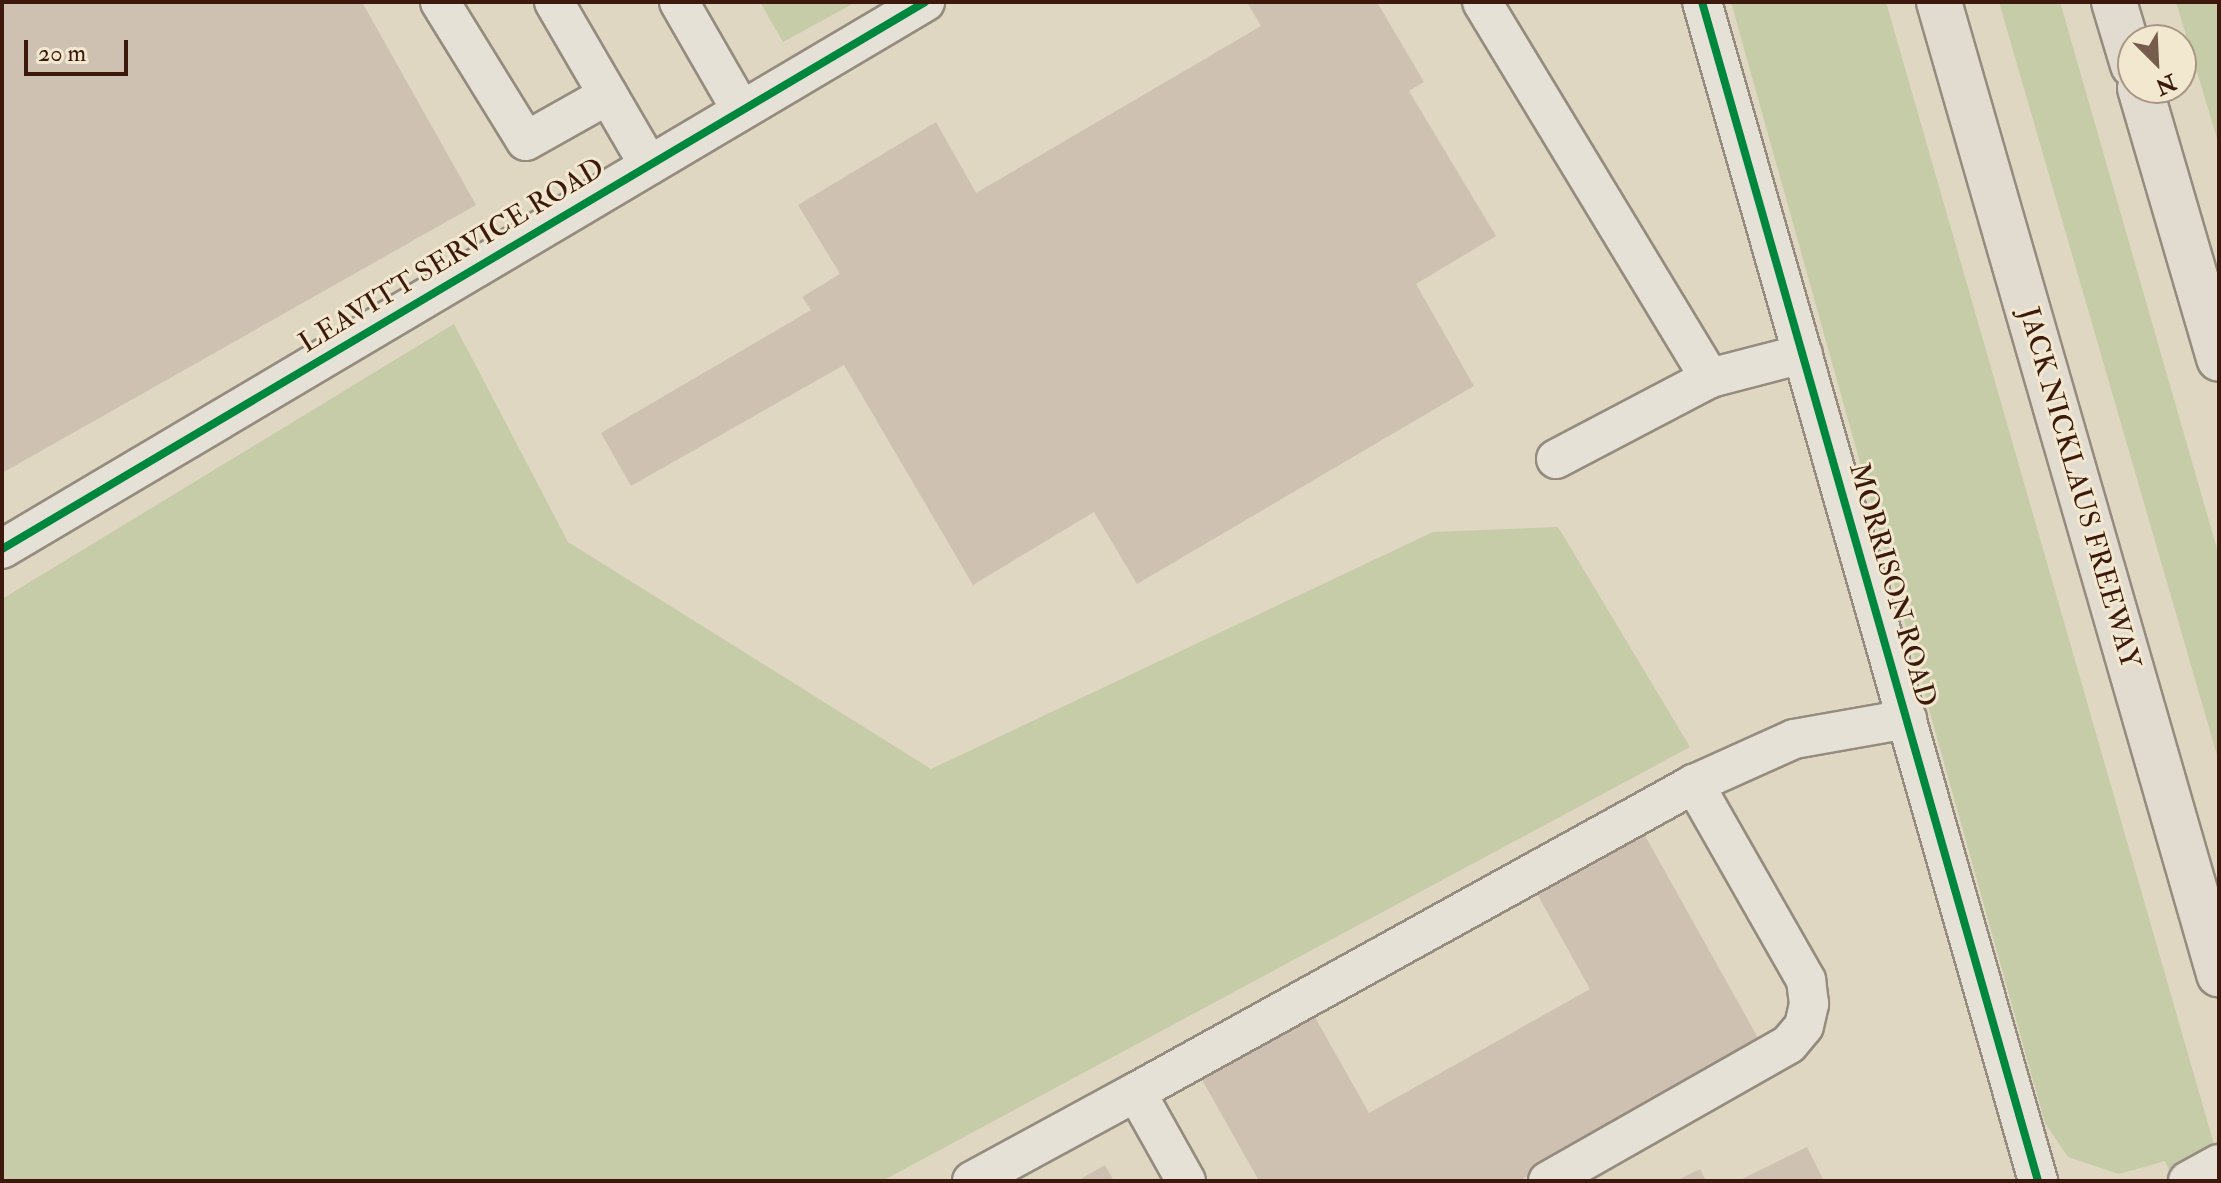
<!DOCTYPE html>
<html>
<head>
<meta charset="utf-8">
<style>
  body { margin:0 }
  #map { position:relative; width:2221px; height:1183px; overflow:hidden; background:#dfd7c2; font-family:"IM FELL Double Pica",serif }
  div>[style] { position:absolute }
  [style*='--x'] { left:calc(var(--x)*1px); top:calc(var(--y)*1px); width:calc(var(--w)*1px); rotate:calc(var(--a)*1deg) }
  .green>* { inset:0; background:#c6cba8 }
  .building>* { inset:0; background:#cfc1b2 }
  .roads { filter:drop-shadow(2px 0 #958b7e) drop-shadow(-2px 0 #958b7e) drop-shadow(0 2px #958b7e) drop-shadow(0 -2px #958b7e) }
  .minor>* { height:38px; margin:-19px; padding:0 19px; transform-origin:19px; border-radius:19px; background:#e6e1d7 }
  .highway>* { height:44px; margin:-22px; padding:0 22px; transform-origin:22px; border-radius:22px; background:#e2dcd0 }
  .cycleway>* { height:8px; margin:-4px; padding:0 4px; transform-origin:4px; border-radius:4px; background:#00873e }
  span { translate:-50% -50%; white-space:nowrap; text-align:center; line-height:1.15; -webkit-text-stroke:6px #f2e8d0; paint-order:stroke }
  .street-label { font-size:28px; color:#3c190c }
  .frame { position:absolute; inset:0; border:4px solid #3c190c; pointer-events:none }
  .north { position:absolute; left:2117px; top:24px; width:80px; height:80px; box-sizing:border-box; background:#f2e8d0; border:2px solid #a99582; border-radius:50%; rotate:156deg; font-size:22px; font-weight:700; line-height:32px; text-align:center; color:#3c190c }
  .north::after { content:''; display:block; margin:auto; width:28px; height:36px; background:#755c4c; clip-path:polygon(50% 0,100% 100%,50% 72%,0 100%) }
  .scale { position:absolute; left:24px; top:40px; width:104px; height:36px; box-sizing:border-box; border:4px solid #3c190c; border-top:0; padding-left:10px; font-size:24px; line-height:28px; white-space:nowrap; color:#3c190c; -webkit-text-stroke:6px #f2e8d0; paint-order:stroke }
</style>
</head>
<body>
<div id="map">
  <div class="green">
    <i style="clip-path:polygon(760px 2px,856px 2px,783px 42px)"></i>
    <i style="clip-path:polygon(1731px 2px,1886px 2px,2219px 1162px,2174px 1181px,2165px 1161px,2119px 1174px,2068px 1157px,2045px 1123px)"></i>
    <i style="clip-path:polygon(1999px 2px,2060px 2px,2219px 556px,2219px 762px)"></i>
    <i style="clip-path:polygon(2176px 2px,2219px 2px,2219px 145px)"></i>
    <i style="clip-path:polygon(454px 324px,568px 542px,931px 769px,1433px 532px,1558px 527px,1690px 747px,882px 1181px,2px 1181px,2px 599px)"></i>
  </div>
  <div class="building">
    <i style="clip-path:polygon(2px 2px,362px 2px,476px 205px,2px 473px)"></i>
    <i style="clip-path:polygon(1247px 2px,1377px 2px,1424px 82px,1409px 91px,1496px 236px,1416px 284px,1474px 386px,1137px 584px,1094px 512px,973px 585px,844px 365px,631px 486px,601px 433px,811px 310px,802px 297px,840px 274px,798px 205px,936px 122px,976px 193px,1261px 26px)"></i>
    <i style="clip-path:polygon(1643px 832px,1762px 1045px,1519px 1181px,1259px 1181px,1200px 1076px,1312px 1012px,1369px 1113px,1590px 989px,1536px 892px)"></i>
    <i style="clip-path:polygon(1807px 1147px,1824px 1181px,1738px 1181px)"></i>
    <i style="clip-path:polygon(1105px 1165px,1114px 1181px,1077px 1181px)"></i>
    <i style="clip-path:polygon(1700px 1169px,1706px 1181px,1676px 1181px)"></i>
  </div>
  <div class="roads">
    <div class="minor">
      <i style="--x:440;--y:2;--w:163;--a:58.3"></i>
      <i style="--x:526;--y:141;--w:94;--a:-29.3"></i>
      <i style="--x:554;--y:2;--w:189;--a:59.8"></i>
      <i style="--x:679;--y:2;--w:125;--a:60.1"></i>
      <i style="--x:1482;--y:2;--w:440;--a:58.8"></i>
      <i style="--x:1702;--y:2;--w:1226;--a:74.09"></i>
      <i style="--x:1556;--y:459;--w:174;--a:-27.7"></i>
      <i style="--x:1710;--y:378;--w:96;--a:-14.5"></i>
      <i style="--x:2;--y:549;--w:1073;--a:-30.65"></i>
      <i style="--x:972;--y:1181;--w:187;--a:-28.5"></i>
      <i style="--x:1186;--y:1181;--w:102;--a:-119.3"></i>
      <i style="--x:1136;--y:1092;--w:637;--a:-28.9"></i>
      <i style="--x:1694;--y:784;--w:110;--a:-24.2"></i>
      <i style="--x:1794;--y:739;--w:115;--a:-10"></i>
      <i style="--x:1548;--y:1181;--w:277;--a:-29.6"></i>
      <i style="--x:1789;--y:1044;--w:23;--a:-50"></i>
      <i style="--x:1804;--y:1026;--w:23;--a:-77"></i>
      <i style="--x:1809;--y:1004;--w:24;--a:-97"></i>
      <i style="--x:1806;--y:980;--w:226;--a:-119.7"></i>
      <i style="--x:2188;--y:1181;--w:35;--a:-29"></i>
    </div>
    <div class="highway">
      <i style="--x:1939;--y:2;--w:1012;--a:73.93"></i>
      <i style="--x:2114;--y:2;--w:66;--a:73.2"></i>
      <i style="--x:2140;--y:88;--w:282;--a:73.7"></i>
    </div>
  </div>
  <div class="cycleway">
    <i style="--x:1702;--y:2;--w:1226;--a:74.09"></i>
    <i style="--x:2;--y:549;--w:1073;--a:-30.65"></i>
  </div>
  <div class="street-label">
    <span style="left:452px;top:256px;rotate:-31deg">LEAVITT SERVICE ROAD</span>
    <span style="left:2079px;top:488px;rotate:74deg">JACK NICKLAUS FREEWAY</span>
    <span style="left:1892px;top:585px;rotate:74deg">MORRISON ROAD</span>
  </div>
  <div class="frame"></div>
  <div class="north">N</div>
  <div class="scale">20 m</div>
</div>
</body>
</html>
